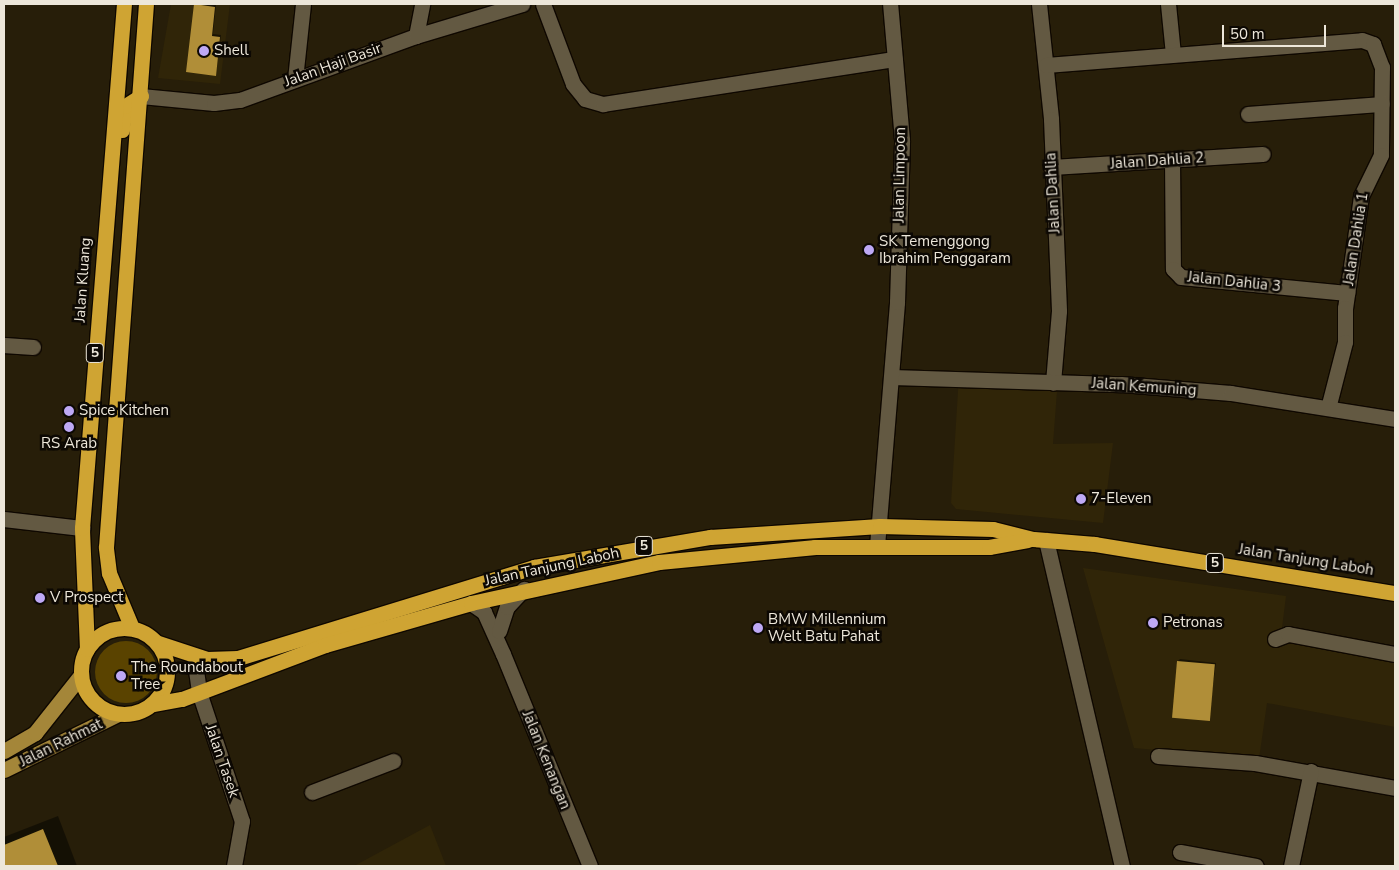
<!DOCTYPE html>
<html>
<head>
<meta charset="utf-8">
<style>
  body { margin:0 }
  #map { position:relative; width:1399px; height:870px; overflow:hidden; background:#271e09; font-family:"Nunito Sans",sans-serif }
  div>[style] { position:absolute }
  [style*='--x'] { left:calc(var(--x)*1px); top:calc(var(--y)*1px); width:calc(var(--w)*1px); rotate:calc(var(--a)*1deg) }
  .built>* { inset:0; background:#302508 }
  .green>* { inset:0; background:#5a4300 }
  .round { border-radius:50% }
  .shadow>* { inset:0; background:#0007 }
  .building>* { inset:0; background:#b08e38; transform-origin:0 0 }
  .roads { filter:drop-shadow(1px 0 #0f0800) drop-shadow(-1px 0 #0f0800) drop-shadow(0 1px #0f0800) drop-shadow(0 -1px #0f0800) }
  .minor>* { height:15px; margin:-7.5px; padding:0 7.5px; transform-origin:7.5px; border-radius:7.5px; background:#635942 }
  .major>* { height:15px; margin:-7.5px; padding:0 7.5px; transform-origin:7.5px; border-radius:7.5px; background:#a48639 }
  .highway>* { height:15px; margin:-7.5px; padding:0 7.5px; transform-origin:7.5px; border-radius:7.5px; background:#cfa433 }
  .highway>.ring { margin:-7.5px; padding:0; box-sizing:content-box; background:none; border:15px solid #cfa433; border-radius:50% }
  .dots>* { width:14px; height:14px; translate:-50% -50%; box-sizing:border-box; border:2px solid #0c0803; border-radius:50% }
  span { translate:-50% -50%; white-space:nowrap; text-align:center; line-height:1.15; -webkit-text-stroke:5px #0c0803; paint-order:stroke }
  .shield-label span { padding:1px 4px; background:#0c0803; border:1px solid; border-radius:4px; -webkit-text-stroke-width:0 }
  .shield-label { font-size:14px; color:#ede7da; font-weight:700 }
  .poi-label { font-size:15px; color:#ede7da }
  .left { translate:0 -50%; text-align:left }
  .street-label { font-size:15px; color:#ede7da }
  .frame { position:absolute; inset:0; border:5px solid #ede7da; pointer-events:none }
  .scale { position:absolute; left:1222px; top:25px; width:104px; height:22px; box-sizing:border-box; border:2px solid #ede7da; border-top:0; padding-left:6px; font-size:15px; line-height:18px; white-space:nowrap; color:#ede7da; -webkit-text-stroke:4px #0c0803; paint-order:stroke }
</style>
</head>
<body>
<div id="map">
  <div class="built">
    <i style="clip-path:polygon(171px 4px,230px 4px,220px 84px,158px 78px)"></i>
    <i style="clip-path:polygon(959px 375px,1058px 378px,1053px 444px,1113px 443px,1103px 523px,956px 509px,951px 503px)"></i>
    <i style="clip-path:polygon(1083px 568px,1286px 596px,1282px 628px,1395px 650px,1395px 727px,1267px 703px,1259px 759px,1134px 748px)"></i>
    <i style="clip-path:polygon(430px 825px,446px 866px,354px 866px)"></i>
  </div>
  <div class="green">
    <i class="round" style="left:95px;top:641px;width:62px;height:62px"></i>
  </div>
  <div class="shadow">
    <i style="clip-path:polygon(197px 4px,216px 5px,213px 34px,221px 35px,215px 74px)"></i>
    <i style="clip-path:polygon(1180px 659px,1216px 663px,1208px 721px,1178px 661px)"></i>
    <i style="clip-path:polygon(58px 816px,77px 866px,4px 866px,4px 837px)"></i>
  </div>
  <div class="building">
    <i style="clip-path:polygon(194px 4px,215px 7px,212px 36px,220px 37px,216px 76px,186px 72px)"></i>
    <i style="left:1177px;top:661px;width:38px;height:57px;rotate:5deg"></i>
    <i style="clip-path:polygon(43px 829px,58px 866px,4px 866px,4px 845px)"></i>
  </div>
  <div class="roads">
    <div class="minor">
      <i style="--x:543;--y:4;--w:85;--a:69.4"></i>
      <i style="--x:573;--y:84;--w:19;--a:51"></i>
      <i style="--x:585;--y:99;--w:19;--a:16"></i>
      <i style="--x:603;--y:104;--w:295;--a:-8.8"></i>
      <i style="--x:1039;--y:4;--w:116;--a:84"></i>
      <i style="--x:1051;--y:119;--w:192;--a:87.6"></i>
      <i style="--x:1059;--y:311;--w:72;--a:94.8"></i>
      <i style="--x:1168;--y:4;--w:50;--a:84.3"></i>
      <i style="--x:416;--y:36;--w:33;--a:-79"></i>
      <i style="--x:1046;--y:65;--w:317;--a:-4.5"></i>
      <i style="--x:1362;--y:40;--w:12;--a:20"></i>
      <i style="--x:1373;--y:44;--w:25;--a:69"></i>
      <i style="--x:1382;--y:67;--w:88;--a:90.7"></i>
      <i style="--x:1381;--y:155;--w:46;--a:116"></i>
      <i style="--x:1361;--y:196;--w:113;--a:98.1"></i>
      <i style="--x:1345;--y:308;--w:34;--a:90"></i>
      <i style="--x:1345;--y:342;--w:68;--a:104.4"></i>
      <i style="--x:295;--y:79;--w:75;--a:-83.9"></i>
      <i style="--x:141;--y:96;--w:73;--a:5.5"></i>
      <i style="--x:214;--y:103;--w:26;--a:-7"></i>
      <i style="--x:240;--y:100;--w:187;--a:-20"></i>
      <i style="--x:416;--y:36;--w:111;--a:-16.8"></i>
      <i style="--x:1248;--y:114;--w:134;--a:-4.3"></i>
      <i style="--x:1172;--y:160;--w:109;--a:89.5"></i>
      <i style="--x:1173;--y:269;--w:11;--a:45"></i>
      <i style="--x:1181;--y:277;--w:167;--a:5.5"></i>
      <i style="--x:1051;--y:167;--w:212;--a:-3.5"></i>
      <i style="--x:4;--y:345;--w:29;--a:4"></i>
      <i style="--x:892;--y:377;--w:229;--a:1.8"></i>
      <i style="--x:1121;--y:384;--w:110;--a:4.7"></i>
      <i style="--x:1231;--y:393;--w:166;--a:9"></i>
      <i style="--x:4;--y:519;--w:79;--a:6.6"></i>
      <i style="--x:1046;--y:540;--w:335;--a:76.9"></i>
      <i style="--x:877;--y:546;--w:245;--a:-85.3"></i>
      <i style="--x:897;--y:302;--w:162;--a:-88.2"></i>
      <i style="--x:902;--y:140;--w:137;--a:-95"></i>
      <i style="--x:471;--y:603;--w:16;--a:35"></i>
      <i style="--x:484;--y:612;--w:46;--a:65.7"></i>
      <i style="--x:503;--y:654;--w:229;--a:67.7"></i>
      <i style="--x:499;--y:631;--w:25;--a:-72"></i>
      <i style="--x:507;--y:607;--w:25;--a:-47"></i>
      <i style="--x:1275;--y:639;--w:14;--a:-21"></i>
      <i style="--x:1288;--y:634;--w:109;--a:10.6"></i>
      <i style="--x:194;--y:656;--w:36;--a:82"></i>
      <i style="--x:199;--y:692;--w:136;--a:71.6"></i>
      <i style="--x:242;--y:821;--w:46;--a:100.1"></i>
      <i style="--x:1158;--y:756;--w:97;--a:4.1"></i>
      <i style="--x:1255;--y:763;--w:142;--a:10.1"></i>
      <i style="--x:312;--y:792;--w:87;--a:-20.9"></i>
      <i style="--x:1180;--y:852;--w:77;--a:10.4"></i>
      <i style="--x:1291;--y:866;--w:97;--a:-78.1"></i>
    </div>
    <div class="major">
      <i style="--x:4;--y:751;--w:36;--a:-30"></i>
      <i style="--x:35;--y:733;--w:74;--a:-51.6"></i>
      <i style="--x:4;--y:770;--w:127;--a:-26.2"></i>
    </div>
    <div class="highway">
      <i style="--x:122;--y:130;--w:24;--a:-83"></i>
      <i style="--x:125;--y:106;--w:19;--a:-32"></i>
      <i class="ring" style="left:81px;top:628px;width:71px;height:71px"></i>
      <i style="--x:132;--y:628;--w:60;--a:-112.7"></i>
      <i style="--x:109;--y:573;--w:26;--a:-97"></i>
      <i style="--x:106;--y:547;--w:544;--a:-85.79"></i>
      <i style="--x:158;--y:643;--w:52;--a:18.1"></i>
      <i style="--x:207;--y:659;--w:31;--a:-2"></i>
      <i style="--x:238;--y:658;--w:310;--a:-17.1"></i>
      <i style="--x:534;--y:567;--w:179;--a:-9.7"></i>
      <i style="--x:710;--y:537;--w:170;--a:-3.7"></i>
      <i style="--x:880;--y:526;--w:113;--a:1.5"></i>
      <i style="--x:993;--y:529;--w:41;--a:14"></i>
      <i style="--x:1033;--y:539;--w:62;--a:4.6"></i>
      <i style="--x:1095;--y:544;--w:304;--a:9.3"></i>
      <i style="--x:87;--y:649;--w:121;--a:-92.4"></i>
      <i style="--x:82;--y:528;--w:526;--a:-85.42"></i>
      <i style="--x:153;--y:704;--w:29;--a:-10"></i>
      <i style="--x:182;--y:699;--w:153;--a:-20.7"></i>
      <i style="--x:325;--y:645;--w:152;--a:-16"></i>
      <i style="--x:471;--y:603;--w:192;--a:-12.3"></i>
      <i style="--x:659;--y:562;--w:157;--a:-5.5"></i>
      <i style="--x:815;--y:547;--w:174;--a:0"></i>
      <i style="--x:989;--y:547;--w:39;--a:-10"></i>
    </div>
  </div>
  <div class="dots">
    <i style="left:204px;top:51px;background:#bea9f5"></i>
    <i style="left:869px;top:250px;background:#bea9f5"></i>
    <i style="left:69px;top:411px;background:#bea9f5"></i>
    <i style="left:69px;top:427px;background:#bea9f5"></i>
    <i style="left:1081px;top:499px;background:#bea9f5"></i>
    <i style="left:40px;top:598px;background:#bea9f5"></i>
    <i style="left:1153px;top:623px;background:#bea9f5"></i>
    <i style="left:758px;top:628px;background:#bea9f5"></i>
    <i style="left:121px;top:676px;background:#bea9f5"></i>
  </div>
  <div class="shield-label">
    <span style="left:95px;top:353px">5</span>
    <span style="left:644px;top:546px">5</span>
    <span style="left:1215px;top:563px">5</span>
  </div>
  <div class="poi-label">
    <span class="left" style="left:214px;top:51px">Shell</span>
    <span class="left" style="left:879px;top:250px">SK Temenggong<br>Ibrahim Penggaram</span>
    <span class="left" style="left:79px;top:411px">Spice Kitchen</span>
    <span style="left:69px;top:444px">RS Arab</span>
    <span class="left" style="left:1091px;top:499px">7-Eleven</span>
    <span class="left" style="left:50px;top:598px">V Prospect</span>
    <span class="left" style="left:768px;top:628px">BMW Millennium<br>Welt Batu Pahat</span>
    <span class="left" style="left:1163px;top:623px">Petronas</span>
    <span class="left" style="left:131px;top:676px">The Roundabout<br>Tree</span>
  </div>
  <div class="street-label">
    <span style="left:333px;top:65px;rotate:-20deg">Jalan Haji Basir</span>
    <span style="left:1157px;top:161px;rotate:-4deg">Jalan Dahlia 2</span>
    <span style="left:900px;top:175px;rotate:-89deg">Jalan Limpoon</span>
    <span style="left:1053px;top:193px;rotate:-93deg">Jalan Dahlia</span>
    <span style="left:1356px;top:239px;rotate:-81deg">Jalan Dahlia 1</span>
    <span style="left:83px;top:280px;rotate:-86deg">Jalan Kluang</span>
    <span style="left:1234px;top:282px;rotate:6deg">Jalan Dahlia 3</span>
    <span style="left:1144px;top:387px;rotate:4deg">Jalan Kemuning</span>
    <span style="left:1306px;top:560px;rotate:9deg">Jalan Tanjung Laboh</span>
    <span style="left:552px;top:567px;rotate:-12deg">Jalan Tanjung Laboh</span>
    <span style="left:61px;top:743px;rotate:-26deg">Jalan Rahmat</span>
    <span style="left:546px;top:760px;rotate:68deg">Jalan Kenangan</span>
    <span style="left:222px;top:761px;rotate:71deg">Jalan Tasek</span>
  </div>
  <div class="frame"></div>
  <div class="scale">50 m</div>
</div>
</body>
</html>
